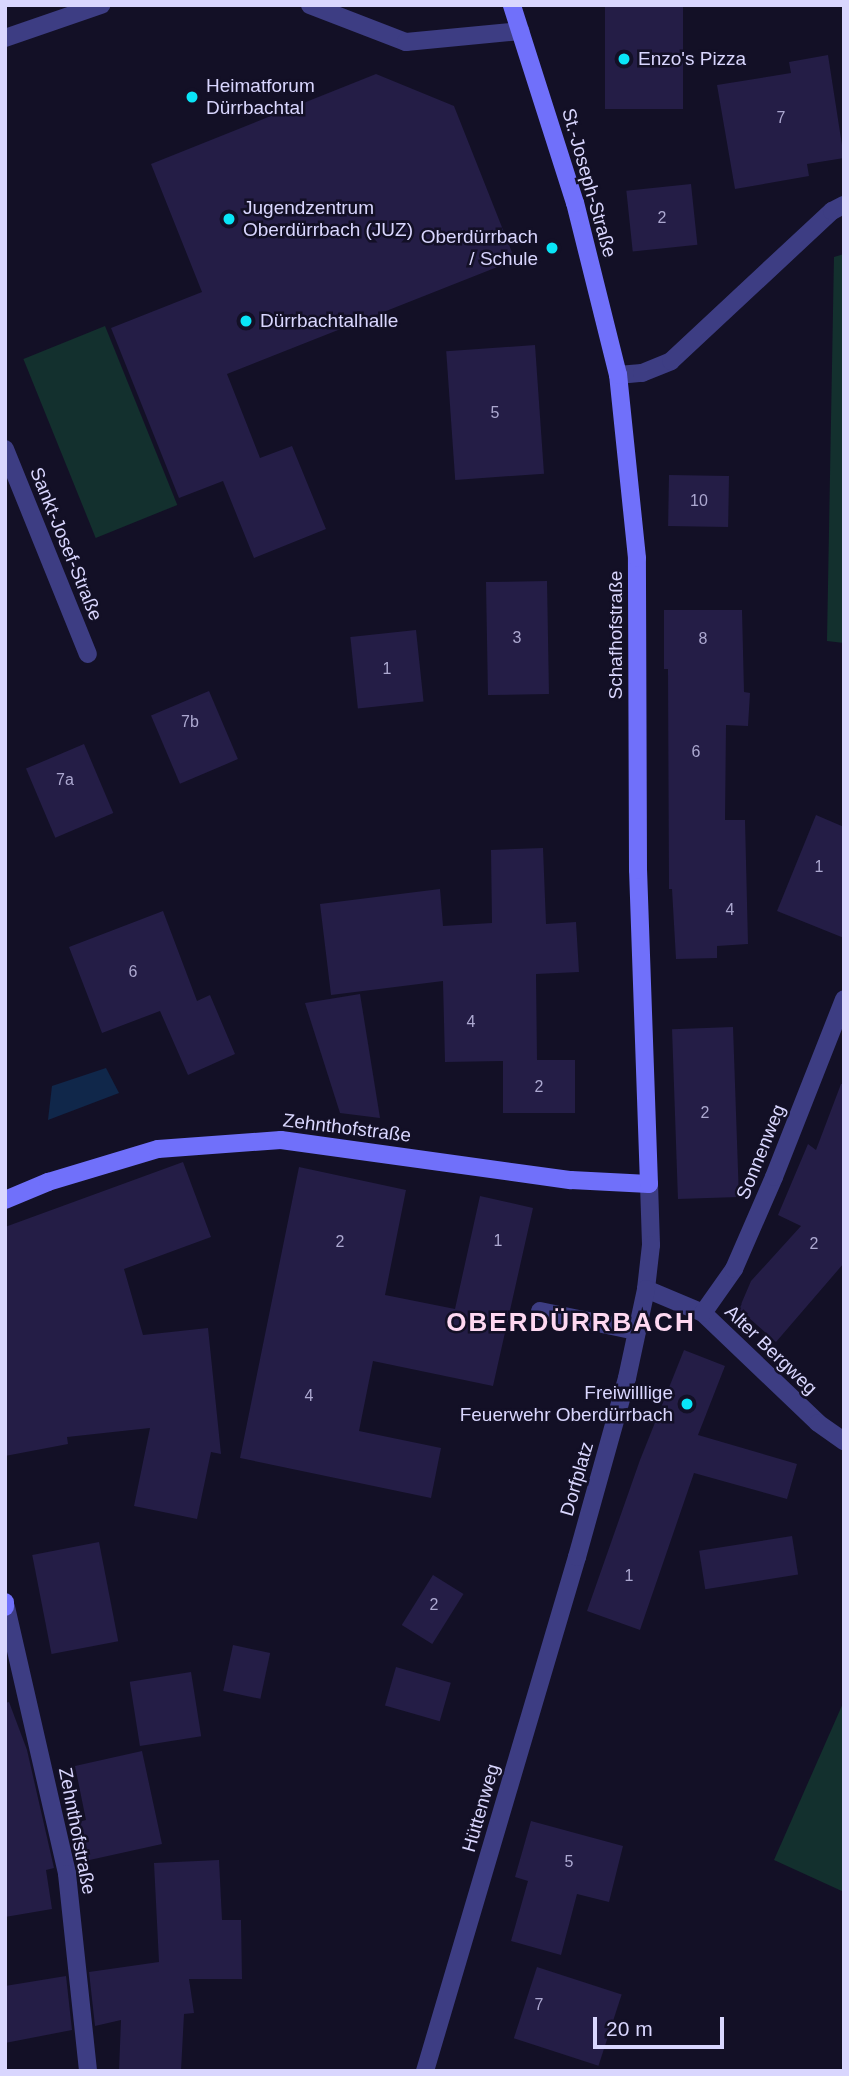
<!DOCTYPE html>
<html>
<head>
<meta charset="utf-8">
<style>
  body { margin:0 }
  #map { position:relative; width:849px; height:2076px; overflow:hidden; background:#131026; font-family:Helvetica,sans-serif }
  div>[style] { position:absolute }
  [style*='--x'] { left:calc(var(--x)*1px); top:calc(var(--y)*1px); width:calc(var(--w)*1px); rotate:calc(var(--a)*1deg) }
  .green>* { inset:0; background:#13302e; transform-origin:0 0 }
  .water>* { inset:0; background:#10274a }
  .building>* { inset:0; background:#241d46; transform-origin:0 0 }
  .street>* { height:18px; margin:-9px; padding:0 9px; transform-origin:9px; border-radius:9px; background:#3d3d83 }
  .secondary>* { height:18px; margin:-9px; padding:0 9px; transform-origin:9px; border-radius:9px; background:#7070fa }
  .dots>* { width:19px; height:19px; translate:-50% -50%; box-sizing:border-box; border:4px solid #131026; border-radius:50% }
  span { translate:-50% -50%; white-space:nowrap; text-align:center; line-height:1.15; -webkit-text-stroke:5px #131026; paint-order:stroke }
  .number-label { font-size:16px; color:#aca8d0 }
  .number-label span { -webkit-text-stroke-width:0 }
  .poi-label { font-size:19px; color:#d9d6fe }
  .left { translate:0 -50%; text-align:left }
  .right { translate:-100% -50%; text-align:right }
  .street-label { font-size:19px; color:#d9d6fe }
  .district-label { font-size:26px; color:#fed8f1; font-weight:700; letter-spacing:2px }
  .frame { position:absolute; inset:0; border:7px solid #d9d6fe; pointer-events:none }
  .scale { position:absolute; left:593px; top:2017px; width:131px; height:32px; box-sizing:border-box; border:4px solid #d9d6fe; border-top:0; padding-left:9px; font-size:21px; line-height:24px; white-space:nowrap; color:#d9d6fe; -webkit-text-stroke:5px #131026; paint-order:stroke }
</style>
</head>
<body>
<div id="map">
  <div class="green">
    <i style="clip-path:polygon(844px 254px,844px 643px,827px 641px,834px 257px)"></i>
    <i style="left:105px;top:326px;width:193px;height:88px;rotate:68deg"></i>
    <i style="clip-path:polygon(844px 1701px,844px 1892px,774px 1860px)"></i>
  </div>
  <div class="water">
    <i style="clip-path:polygon(106px 1068px,119px 1093px,48px 1120px,52px 1086px)"></i>
  </div>
  <div class="building">
    <i style="left:605px;top:5px;width:78px;height:104px"></i>
    <i style="clip-path:polygon(828px 55px,844px 158px,807px 164px,809px 176px,735px 189px,717px 85px,791px 73px,789px 62px)"></i>
    <i style="clip-path:polygon(376px 74px,454px 106px,515px 260px,227px 374px,260px 458px,292px 446px,326px 529px,254px 558px,223px 481px,179px 498px,111px 328px,202px 292px,151px 164px)"></i>
    <i style="left:691px;top:184px;width:61px;height:65px;rotate:84deg"></i>
    <i style="left:535px;top:345px;width:129px;height:89px;rotate:86deg"></i>
    <i style="left:669px;top:475px;width:60px;height:51px;rotate:1deg"></i>
    <i style="left:547px;top:581px;width:113px;height:61px;rotate:89deg"></i>
    <i style="clip-path:polygon(664px 610px,742px 610px,744px 692px,750px 693px,748px 726px,726px 725px,725px 820px,745px 820px,748px 944px,717px 946px,717px 958px,676px 959px,672px 889px,669px 889px,668px 669px,664px 669px)"></i>
    <i style="left:416px;top:630px;width:72px;height:66px;rotate:84deg"></i>
    <i style="left:209px;top:691px;width:74px;height:63px;rotate:67deg"></i>
    <i style="left:84px;top:744px;width:75px;height:63px;rotate:67deg"></i>
    <i style="clip-path:polygon(816px 815px,844px 827px,844px 938px,777px 911px)"></i>
    <i style="clip-path:polygon(543px 848px,546px 924px,576px 922px,579px 972px,536px 974px,537px 1060px,575px 1060px,575px 1113px,503px 1113px,503px 1061px,445px 1062px,443px 981px,331px 995px,320px 904px,440px 889px,443px 926px,492px 923px,491px 850px)"></i>
    <i style="clip-path:polygon(163px 911px,197px 1001px,210px 995px,235px 1054px,188px 1075px,160px 1011px,102px 1033px,69px 947px)"></i>
    <i style="clip-path:polygon(360px 994px,380px 1118px,340px 1113px,305px 1003px)"></i>
    <i style="left:733px;top:1027px;width:170px;height:61px;rotate:88deg"></i>
    <i style="clip-path:polygon(841px 1084px,844px 1084px,844px 1263px,776px 1342px,739px 1309px,751px 1281px,801px 1226px,778px 1215px,808px 1144px,816px 1150px)"></i>
    <i style="clip-path:polygon(183px 1162px,211px 1237px,124px 1269px,143px 1335px,208px 1328px,221px 1454px,211px 1452px,197px 1519px,134px 1506px,150px 1428px,67px 1437px,68px 1444px,5px 1456px,5px 1227px)"></i>
    <i style="clip-path:polygon(299px 1167px,406px 1190px,385px 1295px,455px 1309px,480px 1196px,533px 1208px,493px 1386px,373px 1361px,359px 1431px,441px 1448px,431px 1498px,240px 1458px)"></i>
    <i style="clip-path:polygon(684px 1350px,725px 1366px,698px 1435px,797px 1464px,787px 1499px,694px 1473px,640px 1630px,587px 1611px,640px 1460px)"></i>
    <i style="left:792px;top:1536px;width:39px;height:94px;rotate:81deg"></i>
    <i style="left:99px;top:1542px;width:101px;height:68px;rotate:79deg"></i>
    <i style="left:433px;top:1575px;width:36px;height:59px;rotate:32deg"></i>
    <i style="left:233px;top:1645px;width:38px;height:47px;rotate:12deg"></i>
    <i style="left:396px;top:1667px;width:57px;height:40px;rotate:16deg"></i>
    <i style="left:191px;top:1672px;width:65px;height:62px;rotate:81deg"></i>
    <i style="clip-path:polygon(9px 1702px,27px 1750px,54px 1868px,46px 1870px,52px 1909px,5px 1917px,5px 1703px)"></i>
    <i style="clip-path:polygon(142px 1751px,162px 1844px,76px 1863px,68px 1825px,86px 1820px,75px 1766px)"></i>
    <i style="clip-path:polygon(531px 1821px,623px 1846px,609px 1902px,577px 1894px,561px 1955px,511px 1941px,528px 1881px,515px 1877px)"></i>
    <i style="clip-path:polygon(219px 1860px,222px 1920px,241px 1920px,242px 1979px,189px 1979px,194px 2013px,184px 2014px,181px 2071px,119px 2071px,121px 2020px,95px 2026px,89px 1972px,159px 1962px,154px 1863px)"></i>
    <i style="left:537px;top:1967px;width:89px;height:75px;rotate:18deg"></i>
    <i style="clip-path:polygon(66px 1976px,72px 2030px,5px 2043px,5px 1986px)"></i>
  </div>
  <div class="street">
    <i style="--x:310;--y:5;--w:103;--a:21.1"></i>
    <i style="--x:406;--y:42;--w:115;--a:-5.5"></i>
    <i style="--x:5;--y:38;--w:102;--a:-19"></i>
    <i style="--x:618;--y:375;--w:24;--a:-5"></i>
    <i style="--x:642;--y:373;--w:31;--a:-22"></i>
    <i style="--x:671;--y:361;--w:220;--a:-43"></i>
    <i style="--x:832;--y:211;--w:13;--a:-27"></i>
    <i style="--x:5;--y:449;--w:221;--a:68"></i>
    <i style="--x:649;--y:1184;--w:61;--a:88.1"></i>
    <i style="--x:651;--y:1245;--w:44;--a:96.5"></i>
    <i style="--x:646;--y:1289;--w:62;--a:22.8"></i>
    <i style="--x:703;--y:1313;--w:159;--a:43.7"></i>
    <i style="--x:818;--y:1423;--w:32;--a:35"></i>
    <i style="--x:540;--y:1311;--w:99;--a:11.7"></i>
    <i style="--x:703;--y:1313;--w:54;--a:-54.8"></i>
    <i style="--x:734;--y:1269;--w:100;--a:-66.5"></i>
    <i style="--x:774;--y:1177;--w:191;--a:-68.5"></i>
    <i style="--x:6;--y:1607;--w:274;--a:77.1"></i>
    <i style="--x:67;--y:1874;--w:198;--a:83.9"></i>
    <i style="--x:425;--y:2071;--w:536;--a:-73.53"></i>
    <i style="--x:577;--y:1557;--w:186;--a:-74.4"></i>
    <i style="--x:627;--y:1378;--w:91;--a:-77.9"></i>
  </div>
  <div class="secondary">
    <i style="--x:5;--y:1200;--w:47;--a:-22.7"></i>
    <i style="--x:48;--y:1182;--w:115;--a:-16.7"></i>
    <i style="--x:158;--y:1149;--w:123;--a:-4.2"></i>
    <i style="--x:281;--y:1140;--w:293;--a:7.9"></i>
    <i style="--x:571;--y:1180;--w:78;--a:2.9"></i>
    <i style="--x:649;--y:1184;--w:314;--a:-92"></i>
    <i style="--x:638;--y:870;--w:312;--a:-90.2"></i>
    <i style="--x:637;--y:558;--w:184;--a:-95.9"></i>
    <i style="--x:618;--y:375;--w:177;--a:-104"></i>
    <i style="--x:575;--y:203;--w:208;--a:-107.7"></i>
    <i style="--x:5;--y:1602;--w:5;--a:90"></i>
  </div>
  <div class="dots">
    <i style="left:624px;top:59px;background:#09e5f7"></i>
    <i style="left:192px;top:97px;background:#09e5f7"></i>
    <i style="left:229px;top:219px;background:#09e5f7"></i>
    <i style="left:552px;top:248px;background:#09e5f7"></i>
    <i style="left:246px;top:321px;background:#09e5f7"></i>
    <i style="left:687px;top:1404px;background:#09e5f7"></i>
  </div>
  <div class="number-label">
    <span style="left:781px;top:118px">7</span>
    <span style="left:662px;top:218px">2</span>
    <span style="left:495px;top:413px">5</span>
    <span style="left:699px;top:501px">10</span>
    <span style="left:517px;top:638px">3</span>
    <span style="left:703px;top:639px">8</span>
    <span style="left:387px;top:669px">1</span>
    <span style="left:190px;top:722px">7b</span>
    <span style="left:696px;top:752px">6</span>
    <span style="left:65px;top:780px">7a</span>
    <span style="left:819px;top:867px">1</span>
    <span style="left:730px;top:910px">4</span>
    <span style="left:133px;top:972px">6</span>
    <span style="left:471px;top:1022px">4</span>
    <span style="left:539px;top:1087px">2</span>
    <span style="left:705px;top:1113px">2</span>
    <span style="left:498px;top:1241px">1</span>
    <span style="left:340px;top:1242px">2</span>
    <span style="left:814px;top:1244px">2</span>
    <span style="left:309px;top:1396px">4</span>
    <span style="left:629px;top:1576px">1</span>
    <span style="left:434px;top:1605px">2</span>
    <span style="left:569px;top:1862px">5</span>
    <span style="left:539px;top:2005px">7</span>
  </div>
  <div class="poi-label">
    <span class="left" style="left:638px;top:59px">Enzo's Pizza</span>
    <span class="left" style="left:206px;top:97px">Heimatforum<br>Dürrbachtal</span>
    <span class="left" style="left:243px;top:219px">Jugendzentrum<br>Oberdürrbach (JUZ)</span>
    <span class="right" style="left:538px;top:248px">Oberdürrbach<br>/ Schule</span>
    <span class="left" style="left:260px;top:321px">Dürrbachtalhalle</span>
    <span class="right" style="left:673px;top:1404px">Freiwilllige<br>Feuerwehr Oberdürrbach</span>
  </div>
  <div class="street-label">
    <span style="left:589px;top:183px;rotate:74deg">St.-Joseph-Straße</span>
    <span style="left:66px;top:544px;rotate:68deg">Sankt-Josef-Straße</span>
    <span style="left:616px;top:635px;rotate:-90deg">Schafhofstraße</span>
    <span style="left:347px;top:1128px;rotate:7deg">Zehnthofstraße</span>
    <span style="left:761px;top:1152px;rotate:-68deg">Sonnenweg</span>
    <span style="left:771px;top:1350px;rotate:44deg">Alter Bergweg</span>
    <span style="left:577px;top:1479px;rotate:-74deg">Dorfplatz</span>
    <span style="left:481px;top:1808px;rotate:-74deg">Hüttenweg</span>
    <span style="left:77px;top:1831px;rotate:79deg">Zehnthofstraße</span>
  </div>
  <div class="district-label">
    <span style="left:571px;top:1323px">OBERDÜRRBACH</span>
  </div>
  <div class="frame"></div>
  <div class="scale">20 m</div>
</div>
</body>
</html>
